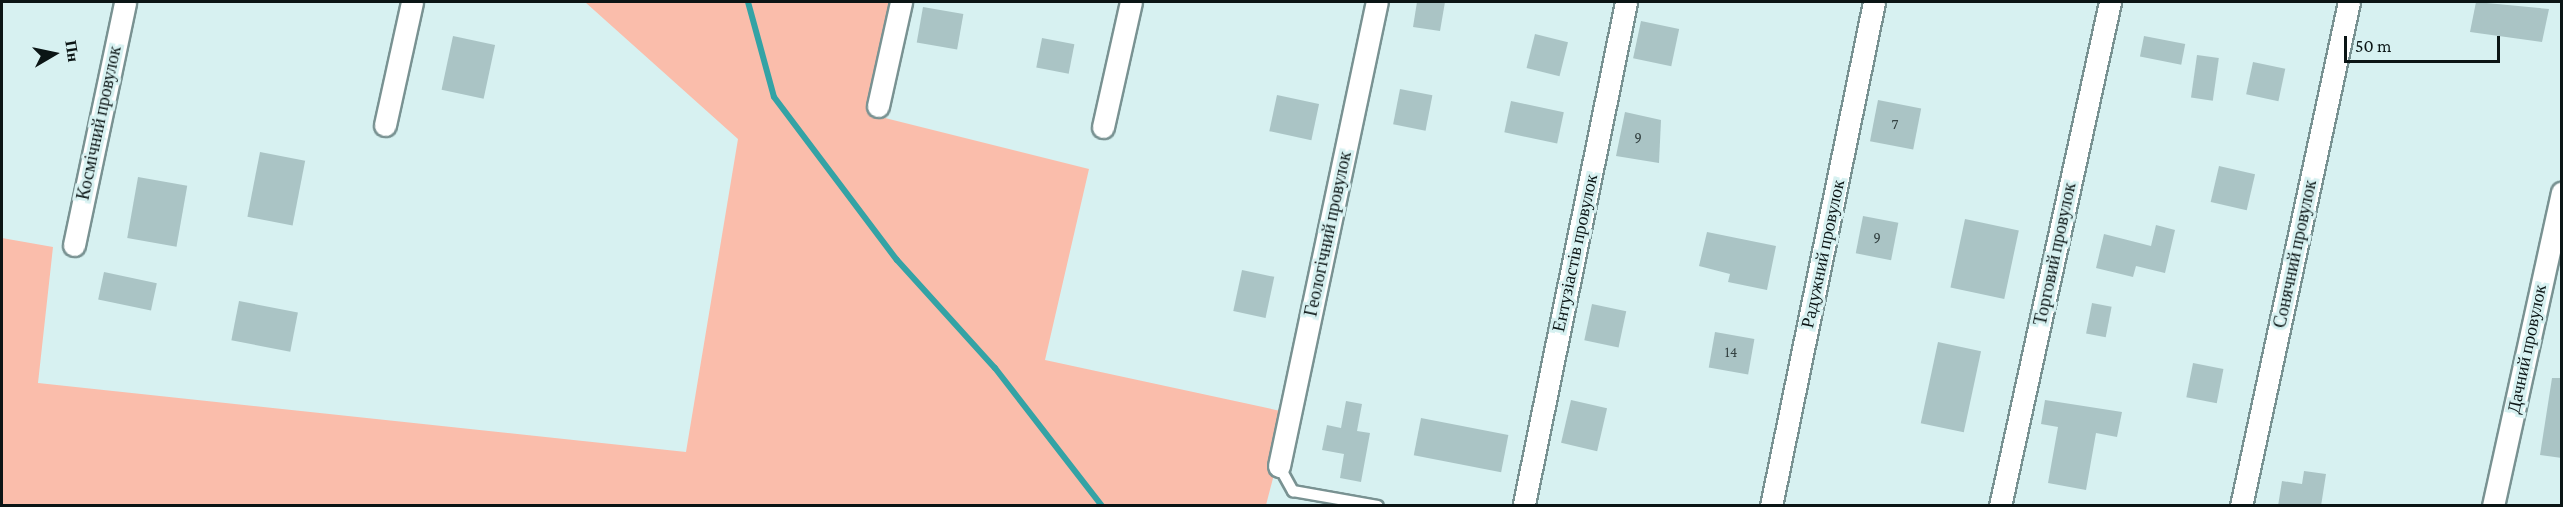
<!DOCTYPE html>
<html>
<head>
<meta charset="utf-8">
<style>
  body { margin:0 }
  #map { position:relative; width:2563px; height:507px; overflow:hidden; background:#d7f1f1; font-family:"Crimson Pro",serif }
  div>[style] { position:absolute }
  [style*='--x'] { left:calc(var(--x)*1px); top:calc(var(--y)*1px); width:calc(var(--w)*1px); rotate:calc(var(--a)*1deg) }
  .green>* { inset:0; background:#fabdab }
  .stream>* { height:6px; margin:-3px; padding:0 3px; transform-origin:3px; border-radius:3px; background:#34a3a5 }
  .building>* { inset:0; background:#aac4c5; transform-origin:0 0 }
  .roads { filter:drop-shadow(2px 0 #799292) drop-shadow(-2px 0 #799292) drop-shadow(0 2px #799292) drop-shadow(0 -2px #799292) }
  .service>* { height:10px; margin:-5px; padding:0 5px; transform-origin:5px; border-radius:5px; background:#fff }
  .minor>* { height:21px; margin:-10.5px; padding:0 10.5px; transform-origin:10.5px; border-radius:10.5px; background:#fff }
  span { translate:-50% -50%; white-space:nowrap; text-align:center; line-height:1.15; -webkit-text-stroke:6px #d7f1f1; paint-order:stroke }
  .number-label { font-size:15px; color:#334141 }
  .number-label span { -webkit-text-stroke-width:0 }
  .street-label { font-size:18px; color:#0b1515 }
  .frame { position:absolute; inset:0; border:3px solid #0b1515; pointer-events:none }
  .north { position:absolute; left:24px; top:24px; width:60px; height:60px; -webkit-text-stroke:4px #d7f1f1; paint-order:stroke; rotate:81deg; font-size:16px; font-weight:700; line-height:24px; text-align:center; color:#0b1515 }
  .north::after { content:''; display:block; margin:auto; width:21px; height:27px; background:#0b1515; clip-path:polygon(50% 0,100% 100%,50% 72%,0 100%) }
  .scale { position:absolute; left:2344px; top:36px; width:156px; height:27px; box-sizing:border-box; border:3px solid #0b1515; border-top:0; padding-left:8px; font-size:18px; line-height:21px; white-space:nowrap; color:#0b1515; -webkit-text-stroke:4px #d7f1f1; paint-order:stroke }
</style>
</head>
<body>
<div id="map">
  <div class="green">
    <i style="clip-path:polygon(585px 2px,900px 2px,873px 115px,1089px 169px,1045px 360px,1290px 413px,1266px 505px,2px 505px,2px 238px,53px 247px,38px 383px,686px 452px,738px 139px)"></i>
  </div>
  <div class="stream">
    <i style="--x:748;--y:2;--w:98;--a:74.7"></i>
    <i style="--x:774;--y:97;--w:204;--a:53"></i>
    <i style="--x:897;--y:260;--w:146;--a:47.8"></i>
    <i style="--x:995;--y:368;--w:175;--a:52.2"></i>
  </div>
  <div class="building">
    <i style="clip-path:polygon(1417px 2px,1445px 2px,1440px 31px,1413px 27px)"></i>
    <i style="clip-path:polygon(2476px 2px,2549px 9px,2542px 42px,2470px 32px)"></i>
    <i style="left:923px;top:7px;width:41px;height:36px;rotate:10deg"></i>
    <i style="left:1641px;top:21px;width:39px;height:38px;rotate:12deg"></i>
    <i style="left:1535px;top:34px;width:34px;height:35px;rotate:14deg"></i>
    <i style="left:453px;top:36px;width:43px;height:55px;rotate:12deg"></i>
    <i style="left:2144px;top:36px;width:42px;height:21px;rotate:11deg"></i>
    <i style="left:1042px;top:38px;width:33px;height:30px;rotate:11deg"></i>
    <i style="left:2197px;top:55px;width:22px;height:43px;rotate:8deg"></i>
    <i style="left:2253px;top:62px;width:33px;height:33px;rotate:12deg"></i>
    <i style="left:1400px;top:89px;width:33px;height:36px;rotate:11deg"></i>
    <i style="left:1277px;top:95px;width:43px;height:37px;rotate:12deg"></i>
    <i style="left:1878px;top:100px;width:44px;height:42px;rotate:11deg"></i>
    <i style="left:1511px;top:101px;width:54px;height:32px;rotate:12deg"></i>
    <i style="clip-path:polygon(1625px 112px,1661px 120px,1659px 163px,1616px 156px)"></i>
    <i style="left:260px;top:152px;width:46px;height:66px;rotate:11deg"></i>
    <i style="left:2219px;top:166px;width:37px;height:37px;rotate:13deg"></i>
    <i style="left:138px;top:177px;width:50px;height:62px;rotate:10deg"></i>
    <i style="left:1863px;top:216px;width:36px;height:38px;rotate:11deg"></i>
    <i style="left:1965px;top:219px;width:55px;height:70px;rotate:12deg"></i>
    <i style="clip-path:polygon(2156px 225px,2175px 230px,2165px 273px,2136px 266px,2133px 277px,2096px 268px,2104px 234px,2151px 246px)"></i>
    <i style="clip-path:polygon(1707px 232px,1776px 246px,1767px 290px,1728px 282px,1730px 274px,1699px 266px)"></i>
    <i style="left:1242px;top:270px;width:33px;height:42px;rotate:12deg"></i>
    <i style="left:104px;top:272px;width:54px;height:28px;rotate:12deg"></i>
    <i style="left:239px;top:301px;width:60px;height:40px;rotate:11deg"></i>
    <i style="left:2092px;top:303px;width:20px;height:31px;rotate:11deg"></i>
    <i style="left:1592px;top:304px;width:35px;height:37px;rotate:12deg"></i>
    <i style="left:1715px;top:332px;width:40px;height:36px;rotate:10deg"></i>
    <i style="left:1938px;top:342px;width:44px;height:83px;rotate:12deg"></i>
    <i style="left:2193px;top:363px;width:31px;height:35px;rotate:11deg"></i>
    <i style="clip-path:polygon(2552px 378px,2562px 378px,2562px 458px,2540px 455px)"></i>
    <i style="left:1571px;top:400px;width:37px;height:44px;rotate:13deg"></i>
    <i style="clip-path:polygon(2045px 400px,2122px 412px,2117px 437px,2096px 433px,2086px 490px,2048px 483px,2058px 427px,2041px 424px)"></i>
    <i style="clip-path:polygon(1346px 401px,1362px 404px,1357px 431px,1370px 433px,1361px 482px,1340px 478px,1344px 454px,1322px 450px,1327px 425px,1341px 428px)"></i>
    <i style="left:1421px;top:418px;width:89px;height:38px;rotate:11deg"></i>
    <i style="clip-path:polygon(2304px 471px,2326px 474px,2321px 506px,2278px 506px,2282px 481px,2302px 484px)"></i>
  </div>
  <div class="roads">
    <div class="service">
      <i style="--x:1279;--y:466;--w:29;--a:61"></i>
      <i style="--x:1293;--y:491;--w:86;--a:10"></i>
    </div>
    <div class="minor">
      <i style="--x:878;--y:106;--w:107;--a:-77.5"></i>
      <i style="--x:385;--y:125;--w:126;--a:-77.6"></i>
      <i style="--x:1103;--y:127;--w:128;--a:-77.4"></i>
      <i style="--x:74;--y:245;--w:248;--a:-78.1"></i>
      <i style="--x:1279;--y:466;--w:474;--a:-78.1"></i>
      <i style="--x:1524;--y:504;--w:512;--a:-78.51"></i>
      <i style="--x:1771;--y:506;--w:514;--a:-78.45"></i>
      <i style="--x:2000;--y:506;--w:516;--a:-77.69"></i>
      <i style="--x:2241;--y:506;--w:515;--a:-77.91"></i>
      <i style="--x:2493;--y:506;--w:321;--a:-77.6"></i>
    </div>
  </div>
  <div class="number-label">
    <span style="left:1895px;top:125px">7</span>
    <span style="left:1638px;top:138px">9</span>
    <span style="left:1877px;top:238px">9</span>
    <span style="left:1731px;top:353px">14</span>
  </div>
  <div class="street-label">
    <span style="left:99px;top:123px;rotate:-78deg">Космічний провулок</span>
    <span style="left:1328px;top:234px;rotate:-78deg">Геологічний провулок</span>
    <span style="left:1575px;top:253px;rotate:-78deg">Ентузіастів провулок</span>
    <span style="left:1823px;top:254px;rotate:-78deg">Радужний провулок</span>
    <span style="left:2055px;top:254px;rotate:-78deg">Торговий провулок</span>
    <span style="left:2295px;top:254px;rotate:-78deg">Сонячний провулок</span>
    <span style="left:2527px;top:349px;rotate:-78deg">Дачний провулок</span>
  </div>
  <div class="frame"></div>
  <div class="north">Пн</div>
  <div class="scale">50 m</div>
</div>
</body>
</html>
